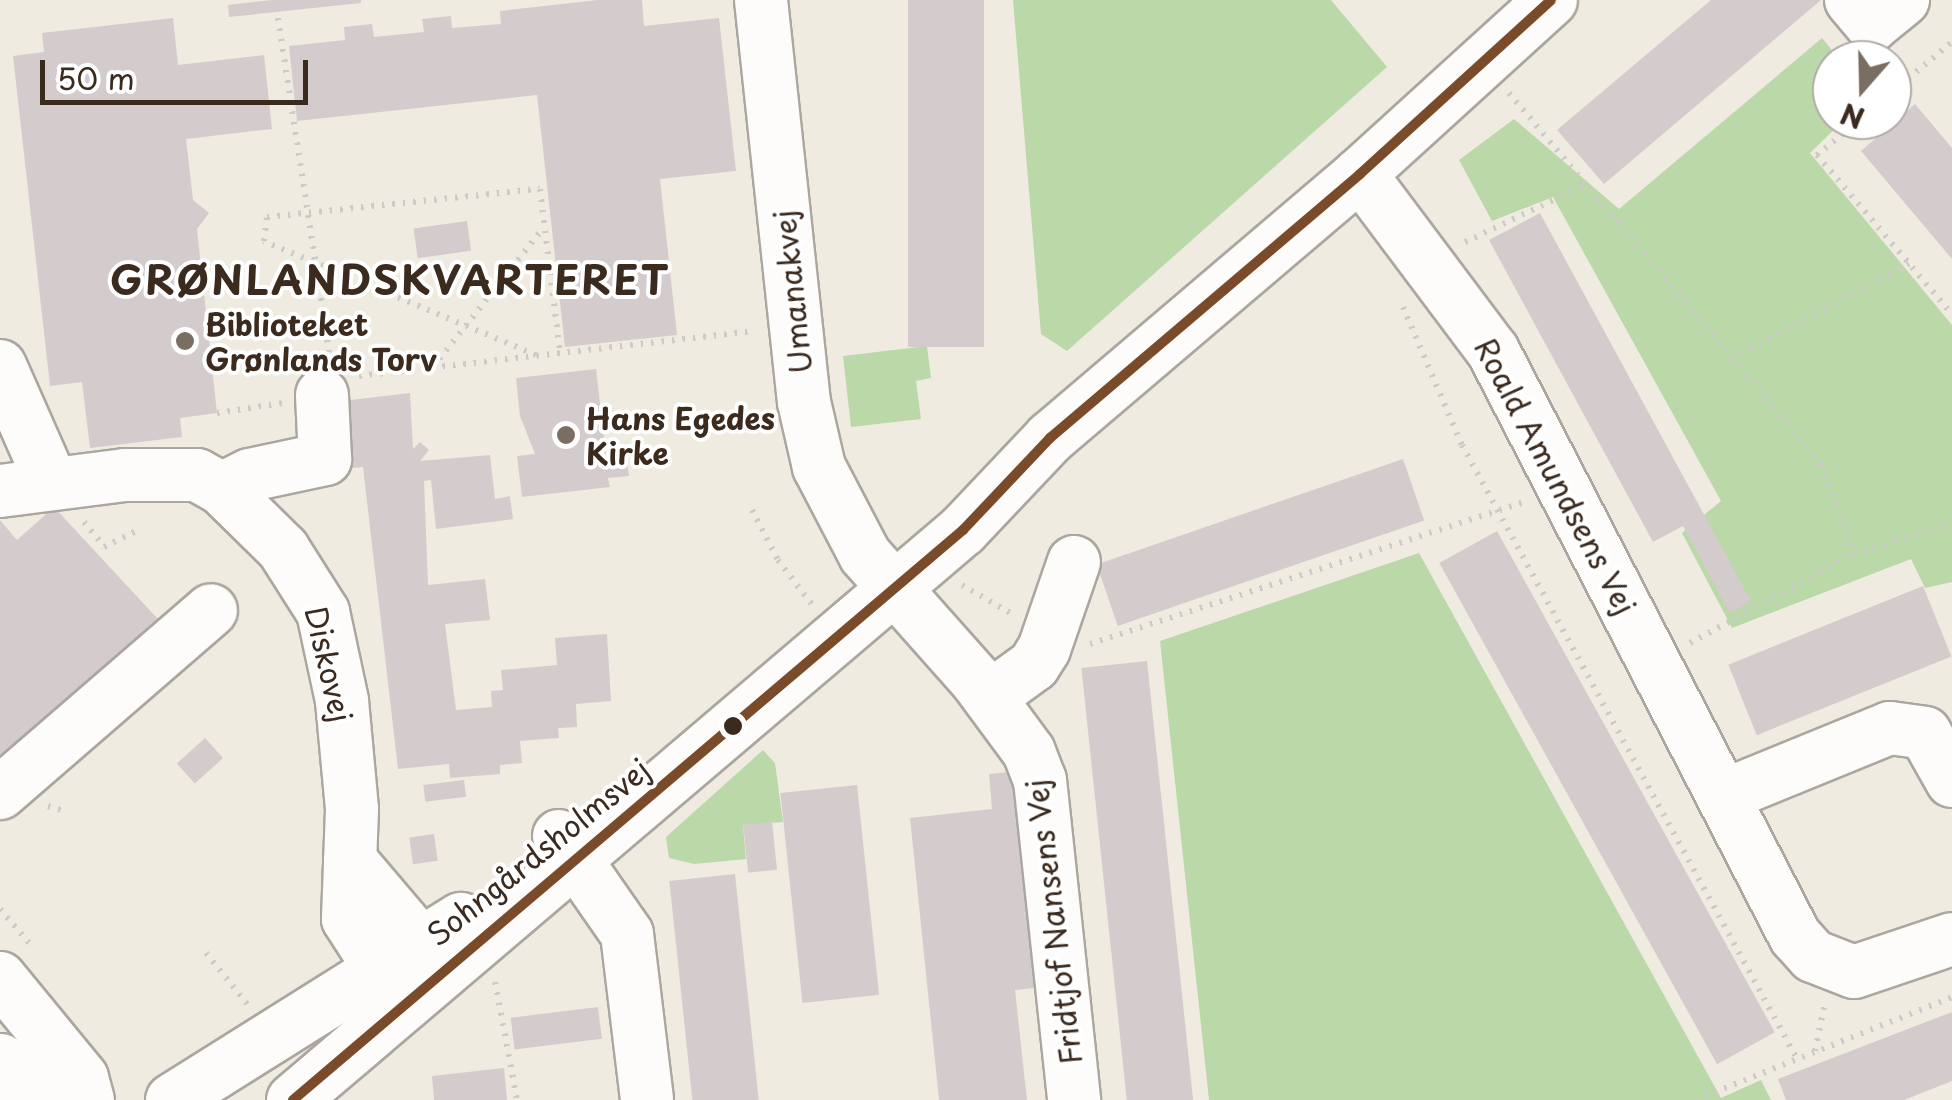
<!DOCTYPE html>
<html>
<head>
<meta charset="utf-8">
<style>
  body { margin:0 }
  #map { position:relative; width:1952px; height:1100px; overflow:hidden; background:#efebe1; font-family:"Playpen Sans",sans-serif }
  div>[style] { position:absolute }
  [style*='--x'] { left:calc(var(--x)*1px); top:calc(var(--y)*1px); width:calc(var(--w)*1px); rotate:calc(var(--a)*1deg) }
  .green>* { inset:0; background:#bbd8a9 }
  .building>* { inset:0; background:#d4cbcd; transform-origin:0 0 }
  .path>* { height:6px; margin-top:-3px; transform-origin:0; background:repeating-linear-gradient(90deg,#cdcbc8 0 2.5px,transparent 0 10.5px) }
  .roads { filter:drop-shadow(2px 0 #aba69f) drop-shadow(-2px 0 #aba69f) drop-shadow(0 2px #aba69f) drop-shadow(0 -2px #aba69f) }
  .minor>* { height:52px; margin:-26px; padding:0 26px; transform-origin:26px; border-radius:26px; background:#fdfcfa }
  .major>* { height:55px; margin:-27.5px; padding:0 27.5px; transform-origin:27.5px; border-radius:27.5px; background:#fdfcfa }
  .bus-1>* { height:10px; margin:-5px; padding:0 5px; transform-origin:5px; border-radius:5px; background:#7a4b2a }
  .dots>* { width:28px; height:28px; translate:-50% -50%; box-sizing:border-box; border:5px solid #fff; border-radius:50% }
  span { translate:-50% -50%; white-space:nowrap; text-align:center; line-height:1.15; -webkit-text-stroke:8px #fff; paint-order:stroke }
  .street-label { font-size:30px; color:#3b2a1e }
  .poi-label { font-size:30px; color:#3b2a1e; font-weight:700 }
  .left { translate:0 -50%; text-align:left }
  .district-label { font-size:40px; color:#3b2a1e; font-weight:700; letter-spacing:2.5px }
  .north { position:absolute; left:1812px; top:40px; width:100px; height:100px; box-sizing:border-box; background:#fff; border:2px solid #b1aaa5; border-radius:50%; rotate:200deg; font-size:28px; font-weight:700; line-height:40px; text-align:center; color:#3b2a1e }
  .north::after { content:''; display:block; margin:auto; width:35px; height:45px; background:#7a6e62; clip-path:polygon(50% 0,100% 100%,50% 72%,0 100%) }
  .scale { position:absolute; left:40px; top:60px; width:268px; height:45px; box-sizing:border-box; border:5px solid #3b2a1e; border-top:0; padding-left:12px; font-size:30px; line-height:35px; white-space:nowrap; color:#3b2a1e; -webkit-text-stroke:8px #fff; paint-order:stroke }
</style>
</head>
<body>
<div id="map">
  <div class="green">
    <i style="clip-path:polygon(1013px 0,1331px 0,1387px 67px,1067px 351px,1041px 334px)"></i>
    <i style="clip-path:polygon(1822px 38px,1840px 60px,1832px 60px,1832px 120px,1844px 120px,1810px 153px,1952px 325px,1952px 582px,1925px 588px,1911px 559px,1732px 628px,1682px 533px,1721px 501px,1553px 197px,1492px 221px,1459px 160px,1514px 119px,1619px 209px)"></i>
    <i style="clip-path:polygon(927px 346px,931px 378px,916px 381px,921px 419px,851px 427px,843px 356px)"></i>
    <i style="clip-path:polygon(1419px 553px,1721px 1098px,1761px 1080px,1771px 1100px,1209px 1100px,1160px 641px)"></i>
    <i style="clip-path:polygon(763px 750px,775px 763px,783px 822px,743px 825px,746px 859px,694px 864px,669px 858px,666px 837px)"></i>
  </div>
  <div class="building">
    <i style="clip-path:polygon(272px 0,361px 0,361px 3px,229px 17px,228px 5px)"></i>
    <i style="clip-path:polygon(598px 0,642px 0,644px 26px,719px 18px,736px 171px,660px 179px,677px 335px,565px 347px,537px 95px,297px 121px,289px 46px,345px 40px,344px 27px,372px 24px,374px 37px,424px 32px,422px 19px,451px 16px,452px 28px,501px 24px,500px 11px)"></i>
    <i style="left:908px;top:0;width:76px;height:347px"></i>
    <i style="clip-path:polygon(1711px 0,1821px 0,1604px 184px,1557px 130px)"></i>
    <i style="clip-path:polygon(173px 18px,178px 65px,264px 55px,272px 129px,186px 139px,193px 200px,209px 213px,197px 229px,217px 413px,180px 418px,182px 437px,90px 448px,82px 382px,50px 386px,13px 56px,44px 52px,42px 33px)"></i>
    <i style="clip-path:polygon(1915px 104px,1952px 148px,1952px 259px,1861px 151px)"></i>
    <i style="clip-path:polygon(1540px 213px,1751px 601px,1730px 613px,1683px 526px,1653px 542px,1489px 240px)"></i>
    <i style="left:467px;top:221px;width:30px;height:54px;rotate:82deg"></i>
    <i style="clip-path:polygon(596px 369px,606px 456px,626px 454px,629px 476px,608px 478px,610px 487px,522px 497px,517px 456px,535px 454px,520px 416px,516px 378px)"></i>
    <i style="clip-path:polygon(410px 393px,413px 449px,420px 442px,429px 450px,420px 461px,490px 455px,495px 499px,510px 496px,513px 519px,436px 529px,431px 480px,424px 481px,428px 585px,485px 579px,490px 620px,445px 624px,456px 710px,492px 707px,491px 691px,503px 690px,501px 670px,557px 665px,555px 638px,607px 634px,611px 701px,576px 704px,577px 727px,558px 728px,559px 738px,520px 741px,522px 763px,500px 765px,500px 774px,450px 778px,449px 764px,398px 769px,363px 467px,351px 468px,342px 401px)"></i>
    <i style="left:1403px;top:459px;width:65px;height:324px;rotate:71deg"></i>
    <i style="clip-path:polygon(54px 507px,169px 631px,0 778px,0 520px,17px 540px)"></i>
    <i style="left:1497px;top:531px;width:573px;height:66px;rotate:61deg"></i>
    <i style="left:1923px;top:586px;width:76px;height:210px;rotate:68deg"></i>
    <i style="left:1147px;top:661px;width:442px;height:66px;rotate:84deg"></i>
    <i style="left:205px;top:738px;width:27px;height:38px;rotate:48deg"></i>
    <i style="clip-path:polygon(1018px 771px,1042px 987px,1015px 990px,1027px 1100px,939px 1100px,910px 818px,992px 809px,989px 774px)"></i>
    <i style="left:464px;top:780px;width:17px;height:41px;rotate:83deg"></i>
    <i style="left:857px;top:785px;width:211px;height:77px;rotate:84deg"></i>
    <i style="left:772px;top:822px;width:48px;height:29px;rotate:84deg"></i>
    <i style="left:434px;top:834px;width:27px;height:25px;rotate:82deg"></i>
    <i style="left:735px;top:874px;width:227px;height:66px;rotate:84deg"></i>
    <i style="left:598px;top:1007px;width:32px;height:88px;rotate:83deg"></i>
    <i style="clip-path:polygon(1952px 1012px,1952px 1081px,1904px 1100px,1786px 1100px,1778px 1079px)"></i>
    <i style="clip-path:polygon(504px 1068px,507px 1100px,434px 1100px,432px 1076px)"></i>
  </div>
  <div class="path">
    <i style="--x:278;--y:18;--w:338;--a:81.3"></i>
    <i style="--x:1892;--y:92;--w:78;--a:-39.8"></i>
    <i style="--x:1509;--y:93;--w:485;--a:49.9"></i>
    <i style="--x:1821;--y:464;--w:96;--a:69.9"></i>
    <i style="--x:1859;--y:120;--w:55;--a:140.2"></i>
    <i style="--x:1817;--y:155;--w:209;--a:49.7"></i>
    <i style="--x:1465;--y:242;--w:133;--a:-25.4"></i>
    <i style="--x:1403;--y:307;--w:150;--a:66.9"></i>
    <i style="--x:1462;--y:445;--w:699;--a:61.38"></i>
    <i style="--x:536;--y:355;--w:295;--a:-157.3"></i>
    <i style="--x:264;--y:241;--w:24;--a:-83"></i>
    <i style="--x:267;--y:217;--w:274;--a:-5.9"></i>
    <i style="--x:540;--y:189;--w:165;--a:83"></i>
    <i style="--x:1731;--y:359;--w:202;--a:-28.3"></i>
    <i style="--x:433;--y:367;--w:177;--a:-51.6"></i>
    <i style="--x:359;--y:376;--w:398;--a:-6.5"></i>
    <i style="--x:217;--y:413;--w:66;--a:-8.7"></i>
    <i style="--x:752;--y:510;--w:56;--a:62.5"></i>
    <i style="--x:778;--y:560;--w:58;--a:52.7"></i>
    <i style="--x:84;--y:522;--w:32;--a:51"></i>
    <i style="--x:104;--y:547;--w:42;--a:-26.6"></i>
    <i style="--x:962;--y:585;--w:58;--a:30.1"></i>
    <i style="--x:1690;--y:643;--w:187;--a:-28.5"></i>
    <i style="--x:1854;--y:554;--w:102;--a:-17"></i>
    <i style="--x:1090;--y:644;--w:458;--a:-18.1"></i>
    <i style="--x:48;--y:806;--w:19;--a:16"></i>
    <i style="--x:0;--y:909;--w:45;--a:49.5"></i>
    <i style="--x:206;--y:953;--w:67;--a:51.1"></i>
    <i style="--x:495;--y:982;--w:120;--a:79.4"></i>
    <i style="--x:1815;--y:1051;--w:45;--a:-78.4"></i>
    <i style="--x:1695;--y:1100;--w:277;--a:-21.8"></i>
  </div>
  <div class="roads">
    <div class="minor">
      <i style="--x:761;--y:0;--w:404;--a:83.9"></i>
      <i style="--x:804;--y:402;--w:67;--a:77"></i>
      <i style="--x:819;--y:467;--w:99;--a:62.4"></i>
      <i style="--x:865;--y:555;--w:167;--a:48.4"></i>
      <i style="--x:976;--y:680;--w:89;--a:53.6"></i>
      <i style="--x:1029;--y:752;--w:30;--a:69"></i>
      <i style="--x:1040;--y:780;--w:322;--a:83.9"></i>
      <i style="--x:1851;--y:0;--w:33;--a:50"></i>
      <i style="--x:1872;--y:25;--w:40;--a:-39"></i>
      <i style="--x:1360;--y:174;--w:221;--a:53.1"></i>
      <i style="--x:1493;--y:351;--w:658;--a:62.7"></i>
      <i style="--x:1795;--y:936;--w:27;--a:48"></i>
      <i style="--x:1813;--y:956;--w:44;--a:21.3"></i>
      <i style="--x:1854;--y:972;--w:103;--a:-18.6"></i>
      <i style="--x:0;--y:366;--w:129;--a:66.2"></i>
      <i style="--x:222;--y:489;--w:31;--a:-27"></i>
      <i style="--x:250;--y:475;--w:77;--a:-12"></i>
      <i style="--x:325;--y:459;--w:64;--a:-92.7"></i>
      <i style="--x:0;--y:491;--w:126;--a:-7.3"></i>
      <i style="--x:125;--y:475;--w:72;--a:0"></i>
      <i style="--x:197;--y:475;--w:29;--a:29"></i>
      <i style="--x:222;--y:489;--w:86;--a:44.5"></i>
      <i style="--x:283;--y:549;--w:75;--a:57.6"></i>
      <i style="--x:323;--y:612;--w:91;--a:77.9"></i>
      <i style="--x:342;--y:701;--w:108;--a:84.7"></i>
      <i style="--x:352;--y:809;--w:110;--a:92.1"></i>
      <i style="--x:348;--y:919;--w:63;--a:57.3"></i>
      <i style="--x:382;--y:972;--w:33;--a:21"></i>
      <i style="--x:990;--y:697;--w:54;--a:-36"></i>
      <i style="--x:1034;--y:665;--w:19;--a:-58"></i>
      <i style="--x:1044;--y:649;--w:92;--a:-71"></i>
      <i style="--x:0;--y:793;--w:279;--a:-40.9"></i>
      <i style="--x:1723;--y:796;--w:180;--a:-22.2"></i>
      <i style="--x:1890;--y:728;--w:35;--a:8"></i>
      <i style="--x:1925;--y:733;--w:55;--a:60.6"></i>
      <i style="--x:559;--y:836;--w:119;--a:55.2"></i>
      <i style="--x:627;--y:934;--w:167;--a:83.1"></i>
      <i style="--x:350;--y:860;--w:113;--a:49.7"></i>
      <i style="--x:423;--y:946;--w:32;--a:88"></i>
      <i style="--x:0;--y:978;--w:129;--a:50.6"></i>
      <i style="--x:82;--y:1078;--w:23;--a:75"></i>
      <i style="--x:172;--y:1100;--w:341;--a:-32.1"></i>
      <i style="--x:293;--y:1100;--w:880;--a:-40.39"></i>
      <i style="--x:963;--y:530;--w:127;--a:-46.6"></i>
      <i style="--x:1050;--y:438;--w:407;--a:-40.4"></i>
      <i style="--x:1360;--y:174;--w:258;--a:-42.3"></i>
    </div>
    <div class="major">
      <i style="--x:0;--y:1061;--w:52;--a:48.1"></i>
    </div>
  </div>
  <div class="bus-1">
    <i style="--x:293;--y:1100;--w:880;--a:-40.39"></i>
    <i style="--x:963;--y:530;--w:127;--a:-46.6"></i>
    <i style="--x:1050;--y:438;--w:407;--a:-40.4"></i>
    <i style="--x:1360;--y:174;--w:258;--a:-42.3"></i>
  </div>
  <div class="dots">
    <i style="left:185px;top:341px;background:#7a6e62"></i>
    <i style="left:566px;top:435px;background:#7a6e62"></i>
    <i style="left:733px;top:726px;background:#3b2a1e"></i>
  </div>
  <div class="street-label">
    <span style="left:792px;top:292px;rotate:-96deg">Umanakvej</span>
    <span style="left:1556px;top:476px;rotate:62deg">Roald Amundsens Vej</span>
    <span style="left:329px;top:664px;rotate:77deg">Diskovej</span>
    <span style="left:538px;top:852px;rotate:-39deg">Sohngårdsholmsvej</span>
    <span style="left:1053px;top:922px;rotate:-97deg">Fridtjof Nansens Vej</span>
  </div>
  <div class="poi-label">
    <span class="left" style="left:205px;top:341px">Biblioteket<br>Grønlands Torv</span>
    <span class="left" style="left:586px;top:435px">Hans Egedes<br>Kirke</span>
  </div>
  <div class="district-label">
    <span style="left:390px;top:279px">GRØNLANDSKVARTERET</span>
  </div>
  <div class="north">N</div>
  <div class="scale">50 m</div>
</div>
</body>
</html>
